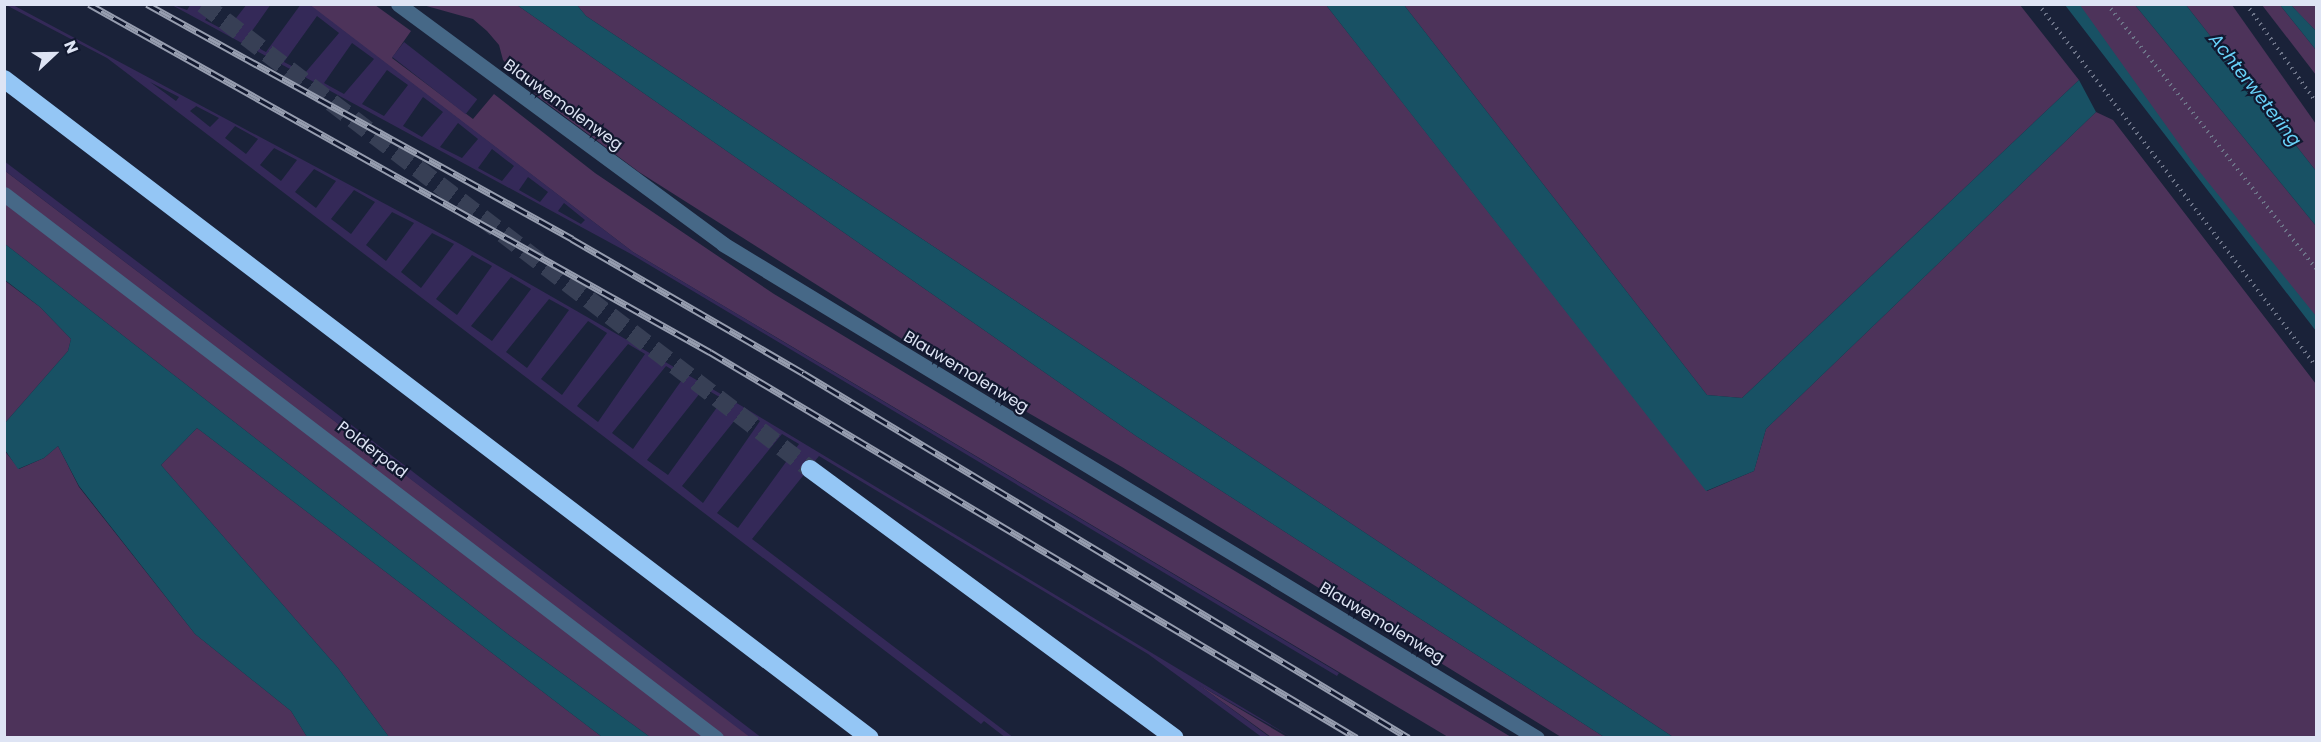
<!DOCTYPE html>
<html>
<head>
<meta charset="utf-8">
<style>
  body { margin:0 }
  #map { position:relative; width:2321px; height:742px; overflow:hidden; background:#1a2239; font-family:Poppins,sans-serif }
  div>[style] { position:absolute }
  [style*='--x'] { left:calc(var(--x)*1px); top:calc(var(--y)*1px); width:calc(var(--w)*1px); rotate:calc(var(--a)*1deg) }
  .green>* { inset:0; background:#4d335a }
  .water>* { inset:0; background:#185164 }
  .building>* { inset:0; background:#342958; transform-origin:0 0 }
  .highway-tunnel>* { height:18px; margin-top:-9px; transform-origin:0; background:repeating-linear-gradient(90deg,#373f55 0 18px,transparent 0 27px) }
  .path>* { height:4px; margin-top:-2px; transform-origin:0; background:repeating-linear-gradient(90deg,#6d7488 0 1.5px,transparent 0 6px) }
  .minor>* { height:15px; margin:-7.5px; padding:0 7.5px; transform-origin:7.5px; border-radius:7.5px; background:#466887 }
  .highway>* { height:18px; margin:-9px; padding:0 9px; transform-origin:9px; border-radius:9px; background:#94c6f5 }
  .rail>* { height:7px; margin-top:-3.5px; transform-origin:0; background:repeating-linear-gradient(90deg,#11182f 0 14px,#969daf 0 28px); box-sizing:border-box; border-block:2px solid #969daf }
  span { translate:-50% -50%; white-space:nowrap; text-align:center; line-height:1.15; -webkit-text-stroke:4.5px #11182f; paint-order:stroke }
  .street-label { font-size:16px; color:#dee4f4 }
  .water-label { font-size:18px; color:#68d2f9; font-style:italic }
  .frame { position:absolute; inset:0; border:6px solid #dee4f4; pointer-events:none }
  .north { position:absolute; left:24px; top:24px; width:60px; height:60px; -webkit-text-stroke:4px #11182f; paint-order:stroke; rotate:68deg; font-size:16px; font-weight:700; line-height:24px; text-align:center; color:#dee4f4 }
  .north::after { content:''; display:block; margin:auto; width:21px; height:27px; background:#dee4f4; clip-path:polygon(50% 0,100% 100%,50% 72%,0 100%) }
</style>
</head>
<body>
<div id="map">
  <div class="green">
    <i style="clip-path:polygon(309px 5px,375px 5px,411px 31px,392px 58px,473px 119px,494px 94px,595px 173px,774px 294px,1511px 737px,1448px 737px,633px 252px)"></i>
    <i style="clip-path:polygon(423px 5px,517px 5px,1136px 436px,1604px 737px,1561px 737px,1122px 467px,921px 351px,639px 172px,537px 96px,503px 60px,499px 45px,487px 31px,473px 19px)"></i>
    <i style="clip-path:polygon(577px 5px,1326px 5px,1707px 491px,1754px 471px,1766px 429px,2096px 112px,2113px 120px,2316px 384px,2316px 737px,1673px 737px,586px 16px)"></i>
    <i style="clip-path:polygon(1404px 5px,2020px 5px,2079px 80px,1742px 398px,1707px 395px)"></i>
    <i style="clip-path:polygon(2067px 5px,2135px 5px,2316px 226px,2316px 330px)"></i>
    <i style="clip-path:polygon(2186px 5px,2232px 5px,2316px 124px,2316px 171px)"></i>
    <i style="clip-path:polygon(2262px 5px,2280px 5px,2316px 50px,2316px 75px)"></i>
    <i style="clip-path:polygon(2291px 5px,2316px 5px,2316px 31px,2302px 17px)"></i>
    <i style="clip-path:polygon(4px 170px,751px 737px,650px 737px,509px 635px,5px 244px)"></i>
    <i style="clip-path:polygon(4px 280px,40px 307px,71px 339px,68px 351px,5px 423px)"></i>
    <i style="clip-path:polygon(197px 428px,602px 737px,389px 737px,338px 668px,161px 465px)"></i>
    <i style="clip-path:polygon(58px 446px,79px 487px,195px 634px,291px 711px,307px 737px,5px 737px,4px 450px,19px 469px,44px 458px)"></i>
    <i style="clip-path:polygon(1196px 683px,1287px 737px,1271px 737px)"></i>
  </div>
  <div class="water">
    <i style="clip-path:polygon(517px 5px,577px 5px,586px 16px,1673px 737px,1604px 737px,1136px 436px)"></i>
    <i style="clip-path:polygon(1326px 5px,1404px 5px,1707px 395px,1742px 398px,2079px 80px,2096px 112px,1766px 429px,1754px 471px,1706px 491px)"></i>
    <i style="clip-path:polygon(2065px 5px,2080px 5px,2195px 166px,2316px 316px,2316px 331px)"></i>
    <i style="clip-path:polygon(2135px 5px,2186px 5px,2316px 171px,2316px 226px)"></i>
    <i style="clip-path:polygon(2280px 5px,2291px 5px,2316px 31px,2316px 50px)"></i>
    <i style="clip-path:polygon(5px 244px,509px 635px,650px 737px,602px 737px,197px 428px,161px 465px,338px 668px,389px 737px,307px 737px,291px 711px,195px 634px,79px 486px,58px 446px,44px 458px,18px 469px,5px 450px,5px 423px,68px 351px,71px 339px,40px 307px,5px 280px)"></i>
  </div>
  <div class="building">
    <i style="clip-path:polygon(evenodd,170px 4px,187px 10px,191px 4px,216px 4px,205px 20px,226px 31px,247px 4px,271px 4px,245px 41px,266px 52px,301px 4px,309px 4px,633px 252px,1339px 673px,1337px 676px,631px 254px,170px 4px,317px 16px,339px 33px,305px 73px,284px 62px,317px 16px,170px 4px,352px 43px,374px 59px,344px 94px,324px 83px,352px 43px,170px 4px,387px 70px,408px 85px,384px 116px,362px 104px,387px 70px,170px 4px,423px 97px,443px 112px,422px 137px,403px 126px,423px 97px,170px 4px,458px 123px,478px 139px,462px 158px,440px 147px,458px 123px,170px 4px,492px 149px,514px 166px,502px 181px,478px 168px,492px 149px,170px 4px,528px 177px,548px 192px,540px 202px,519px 190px,528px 177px,170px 4px,564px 203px,585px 220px,581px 224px,558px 211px,564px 203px)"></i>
    <i style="clip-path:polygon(evenodd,6px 5px,13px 5px,460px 244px,740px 405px,1293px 738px,1199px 685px,1271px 738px,1263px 738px,1148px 654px,819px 456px,752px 539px,1014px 738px,1006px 738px,984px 721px,981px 724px,107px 58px,6px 5px,150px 82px,179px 97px,176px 101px,150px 82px,6px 5px,196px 106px,219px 118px,210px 127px,190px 111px,196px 106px,6px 5px,235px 126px,258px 139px,246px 154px,225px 138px,235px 126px,6px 5px,274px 148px,297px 160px,281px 181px,260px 165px,274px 148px,6px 5px,314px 169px,336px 181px,316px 208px,295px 192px,314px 169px,6px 5px,354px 190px,375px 202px,351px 234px,331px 219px,354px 190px,6px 5px,392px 212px,414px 223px,386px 261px,366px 245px,392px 212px,6px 5px,432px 233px,454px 244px,421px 288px,401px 272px,432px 233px,6px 5px,472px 255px,492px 266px,457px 315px,436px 299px,472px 255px,6px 5px,511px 277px,531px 289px,492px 341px,471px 326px,511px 277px,6px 5px,549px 299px,569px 310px,527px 368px,506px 352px,549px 299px,6px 5px,588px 321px,607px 333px,562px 395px,541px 379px,588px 321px,6px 5px,628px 344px,645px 354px,598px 422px,577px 406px,628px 344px,6px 5px,666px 366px,684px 377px,633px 449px,612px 433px,666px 366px,6px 5px,704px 388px,723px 399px,668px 475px,647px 460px,704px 388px,6px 5px,743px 410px,760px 421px,703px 503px,682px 486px,743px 410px,6px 5px,782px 434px,799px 444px,738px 528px,717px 513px,782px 434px)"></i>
    <i style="left:404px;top:42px;width:93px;height:19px;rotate:38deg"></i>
    <i style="clip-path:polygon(4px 161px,147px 269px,762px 738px,751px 738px,4px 170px)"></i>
  </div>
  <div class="highway-tunnel">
    <i style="--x:203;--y:4;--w:765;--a:37.45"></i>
  </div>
  <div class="path">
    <i style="--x:2038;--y:4;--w:456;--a:52.5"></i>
    <i style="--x:2107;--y:4;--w:337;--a:51.7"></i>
    <i style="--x:2246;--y:4;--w:120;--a:54.5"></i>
  </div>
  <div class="minor">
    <i style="--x:398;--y:4;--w:404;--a:36.4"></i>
    <i style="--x:723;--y:244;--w:952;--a:31.25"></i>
    <i style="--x:4;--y:194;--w:896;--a:37.38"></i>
  </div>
  <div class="highway">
    <i style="--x:4;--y:79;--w:1088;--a:37.27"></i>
    <i style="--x:810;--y:469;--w:453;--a:36.4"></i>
  </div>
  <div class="rail">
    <i style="--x:89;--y:4;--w:712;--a:29.27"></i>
    <i style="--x:710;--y:352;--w:753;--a:30.82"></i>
    <i style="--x:147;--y:4;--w:486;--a:28.9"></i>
    <i style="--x:572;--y:239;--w:267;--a:30.1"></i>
    <i style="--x:803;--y:373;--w:707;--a:31.06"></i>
  </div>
  <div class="street-label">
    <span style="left:563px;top:105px;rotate:36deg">Blauwemolenweg</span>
    <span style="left:966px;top:372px;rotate:31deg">Blauwemolenweg</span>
    <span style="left:372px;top:450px;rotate:37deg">Polderpad</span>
    <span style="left:1382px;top:623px;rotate:31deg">Blauwemolenweg</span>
  </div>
  <div class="water-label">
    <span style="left:2255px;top:90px;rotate:52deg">Achterwetering</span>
  </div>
  <div class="frame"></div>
  <div class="north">N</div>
</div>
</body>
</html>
